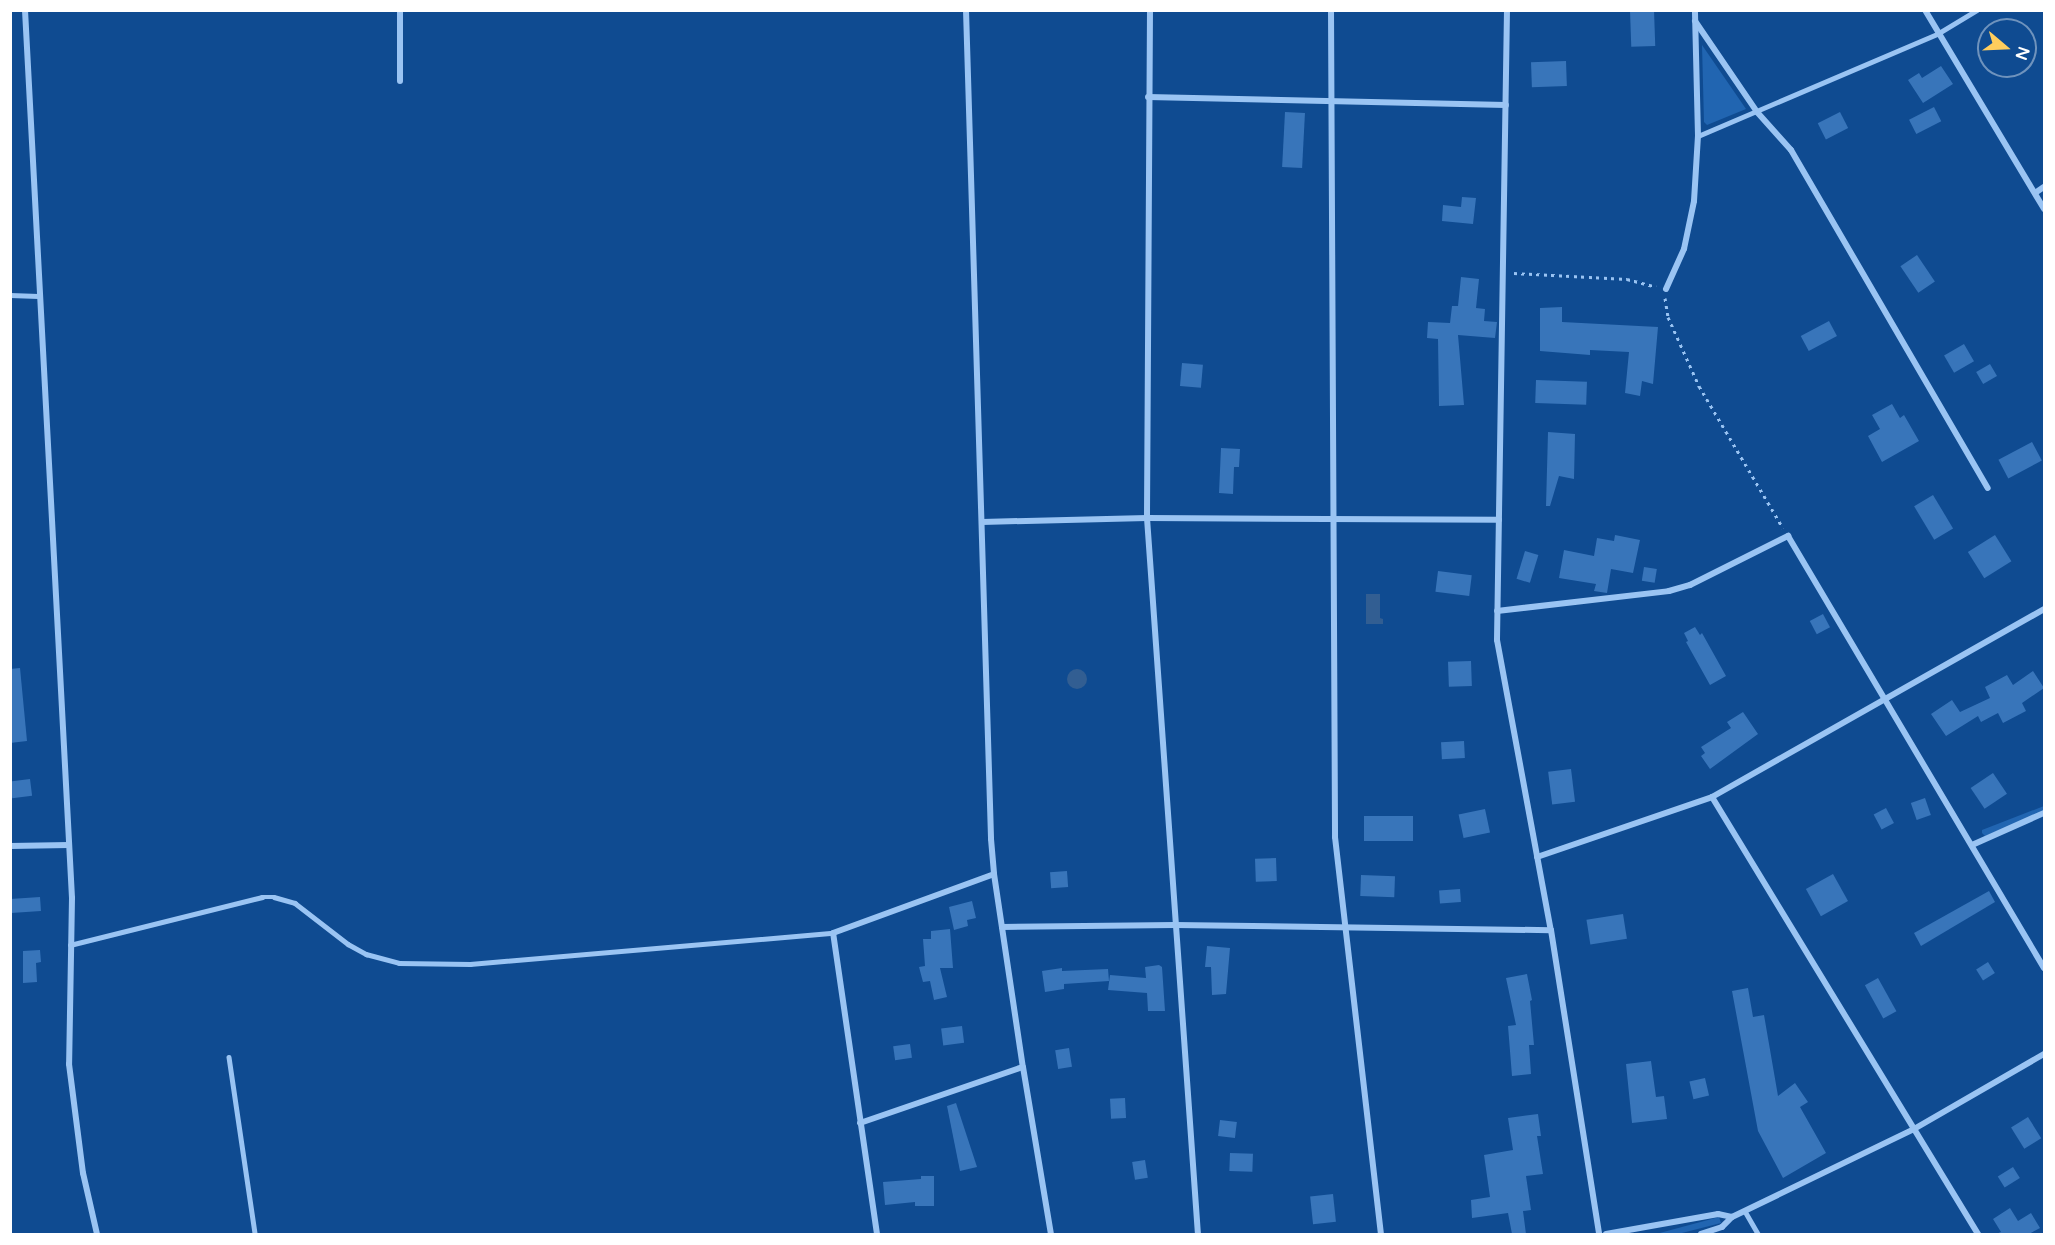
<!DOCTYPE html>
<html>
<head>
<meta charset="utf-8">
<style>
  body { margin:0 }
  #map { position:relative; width:2055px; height:1245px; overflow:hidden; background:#0f4b91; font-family:"Varela Round",sans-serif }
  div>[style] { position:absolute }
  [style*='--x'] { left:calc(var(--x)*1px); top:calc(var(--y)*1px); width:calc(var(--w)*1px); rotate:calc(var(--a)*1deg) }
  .green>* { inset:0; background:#2165b1 }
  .water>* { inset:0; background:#325e92 }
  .round { border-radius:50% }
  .building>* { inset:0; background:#3875ba; transform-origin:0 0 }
  .path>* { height:3px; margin-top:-1.5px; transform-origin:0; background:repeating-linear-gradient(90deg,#9ac4f3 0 3px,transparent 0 7.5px) }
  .lane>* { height:4.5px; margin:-2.25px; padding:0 2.25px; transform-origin:2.25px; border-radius:2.25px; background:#9ac4f3 }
  .street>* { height:6px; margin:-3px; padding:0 3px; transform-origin:3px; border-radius:3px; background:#9ac4f3 }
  span { translate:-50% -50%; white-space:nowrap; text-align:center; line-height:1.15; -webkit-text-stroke:4.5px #0f4b91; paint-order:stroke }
  .frame { position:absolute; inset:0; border:12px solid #fff; pointer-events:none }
  .north { position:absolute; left:1977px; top:18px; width:60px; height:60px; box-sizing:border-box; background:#0f4b91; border:2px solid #6f93bd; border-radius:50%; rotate:109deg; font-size:16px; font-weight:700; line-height:24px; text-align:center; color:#fff }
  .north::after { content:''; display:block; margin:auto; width:21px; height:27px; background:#ffcd5d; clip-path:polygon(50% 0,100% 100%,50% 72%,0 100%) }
</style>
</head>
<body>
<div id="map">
  <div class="green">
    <i style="clip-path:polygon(1702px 45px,1746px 109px,1707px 125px,1704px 122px)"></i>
    <i style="clip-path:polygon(2044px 806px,2044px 812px,1985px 836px,1982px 833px,1982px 830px)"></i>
    <i style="clip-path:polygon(1719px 1217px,1721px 1223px,1678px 1234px,1656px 1234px)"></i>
  </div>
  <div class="water">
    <i style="clip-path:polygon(1366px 594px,1380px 594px,1380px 618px,1383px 619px,1383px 624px,1366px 624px)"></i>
    <i class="round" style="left:1067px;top:669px;width:20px;height:20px"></i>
  </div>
  <div class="building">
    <i style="left:1654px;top:10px;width:36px;height:24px;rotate:88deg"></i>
    <i style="left:1566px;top:61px;width:25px;height:35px;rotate:88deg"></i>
    <i style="clip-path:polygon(1941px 66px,1953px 84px,1923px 103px,1908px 80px,1919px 73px,1922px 78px)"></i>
    <i style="left:1934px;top:107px;width:16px;height:28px;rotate:63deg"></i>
    <i style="left:1285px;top:112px;width:20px;height:55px;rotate:3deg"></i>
    <i style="left:1840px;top:112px;width:18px;height:25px;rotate:63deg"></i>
    <i style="clip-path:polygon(1462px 197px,1476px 198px,1473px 224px,1442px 221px,1443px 205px,1461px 207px)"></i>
    <i style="left:1917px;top:255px;width:32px;height:20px;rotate:56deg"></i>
    <i style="clip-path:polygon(1461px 277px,1479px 279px,1476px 308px,1485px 309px,1484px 321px,1497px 322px,1495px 338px,1458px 335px,1464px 405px,1439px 406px,1438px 339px,1427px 338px,1428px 322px,1450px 323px,1452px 306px,1458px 306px)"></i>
    <i style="clip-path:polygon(1562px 307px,1562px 322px,1658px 327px,1653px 384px,1642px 381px,1640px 396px,1625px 393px,1629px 352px,1590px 350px,1590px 355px,1540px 351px,1540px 308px)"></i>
    <i style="left:1829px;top:321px;width:17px;height:32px;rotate:62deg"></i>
    <i style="left:1964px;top:344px;width:20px;height:23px;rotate:60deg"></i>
    <i style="left:1182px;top:363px;width:21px;height:23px;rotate:5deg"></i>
    <i style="left:1990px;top:364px;width:14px;height:16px;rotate:60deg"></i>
    <i style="left:1536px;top:380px;width:51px;height:23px;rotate:2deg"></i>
    <i style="clip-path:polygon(1892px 404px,1900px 418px,1904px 415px,1919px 441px,1882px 462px,1868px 436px,1880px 429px,1872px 415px)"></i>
    <i style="clip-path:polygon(1548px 432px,1575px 434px,1574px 479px,1559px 476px,1550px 506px,1546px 506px)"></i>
    <i style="left:2032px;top:442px;width:21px;height:38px;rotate:62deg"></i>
    <i style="clip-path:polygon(1221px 448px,1240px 449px,1239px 467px,1234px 467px,1233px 494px,1219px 493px)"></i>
    <i style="left:1933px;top:495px;width:39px;height:22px;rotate:59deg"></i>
    <i style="clip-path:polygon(1615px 535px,1640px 540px,1633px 573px,1611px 569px,1607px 593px,1594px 591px,1596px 584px,1559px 578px,1564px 550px,1594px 556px,1597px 538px,1614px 541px)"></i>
    <i style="left:1995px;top:535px;width:31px;height:32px;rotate:58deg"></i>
    <i style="left:1525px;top:551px;width:14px;height:29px;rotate:17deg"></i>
    <i style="left:1644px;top:567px;width:13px;height:14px;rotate:9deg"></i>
    <i style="left:1438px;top:571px;width:34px;height:21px;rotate:7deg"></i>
    <i style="left:1823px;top:614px;width:15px;height:15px;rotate:62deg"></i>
    <i style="clip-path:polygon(1695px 627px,1700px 635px,1702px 633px,1726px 676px,1710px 685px,1686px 642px,1688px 641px,1684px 633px)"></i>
    <i style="left:1471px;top:661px;width:25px;height:23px;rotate:88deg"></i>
    <i style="clip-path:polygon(20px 668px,27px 741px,10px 743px,10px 669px)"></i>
    <i style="clip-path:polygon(2033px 671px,2044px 688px,2022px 703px,2026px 711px,2003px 723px,1998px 713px,1981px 722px,1978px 716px,1946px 736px,1931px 714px,1952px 700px,1960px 712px,1990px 698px,1985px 687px,2007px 675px,2013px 685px)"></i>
    <i style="clip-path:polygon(1743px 712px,1758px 734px,1710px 769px,1701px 756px,1705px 753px,1701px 747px,1731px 728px,1727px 722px)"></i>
    <i style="left:1464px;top:741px;width:17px;height:23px;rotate:87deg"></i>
    <i style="left:1571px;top:769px;width:33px;height:23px;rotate:83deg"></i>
    <i style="left:1993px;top:773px;width:25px;height:27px;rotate:56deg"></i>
    <i style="left:30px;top:779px;width:17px;height:20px;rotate:83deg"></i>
    <i style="left:1925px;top:798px;width:18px;height:15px;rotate:71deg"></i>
    <i style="left:1886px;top:808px;width:17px;height:14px;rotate:62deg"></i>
    <i style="left:1485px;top:809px;width:24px;height:27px;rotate:78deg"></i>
    <i style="left:1413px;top:816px;width:25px;height:49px;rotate:90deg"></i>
    <i style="left:1276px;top:858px;width:23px;height:21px;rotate:88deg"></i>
    <i style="left:1067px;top:871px;width:16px;height:17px;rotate:86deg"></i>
    <i style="left:1833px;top:874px;width:31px;height:31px;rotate:61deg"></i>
    <i style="left:1361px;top:875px;width:34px;height:21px;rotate:2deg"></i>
    <i style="left:1460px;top:889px;width:13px;height:21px;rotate:86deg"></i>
    <i style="clip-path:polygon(1989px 891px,1995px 902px,1921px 946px,1914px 933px)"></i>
    <i style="left:40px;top:897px;width:14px;height:30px;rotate:86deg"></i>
    <i style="clip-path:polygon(972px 901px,976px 918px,967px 920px,968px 926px,954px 930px,949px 907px)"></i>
    <i style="left:1623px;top:914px;width:25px;height:37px;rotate:81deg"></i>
    <i style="clip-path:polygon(950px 929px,953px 968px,940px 968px,947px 997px,934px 1000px,930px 981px,923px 982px,919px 967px,925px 966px,923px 939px,931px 939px,931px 931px)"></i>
    <i style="clip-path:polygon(1207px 946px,1230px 948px,1226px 994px,1212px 995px,1211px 967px,1205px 967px)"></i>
    <i style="clip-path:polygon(40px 950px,41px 962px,36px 963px,37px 982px,23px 983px,23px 951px)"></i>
    <i style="left:1988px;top:962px;width:13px;height:14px;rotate:58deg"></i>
    <i style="clip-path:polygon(1159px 965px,1162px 967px,1165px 1011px,1148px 1011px,1147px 993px,1108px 990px,1110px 975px,1146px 978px,1145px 967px)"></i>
    <i style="clip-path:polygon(1062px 968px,1062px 971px,1108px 969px,1109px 981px,1064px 984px,1064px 989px,1045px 992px,1042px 971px)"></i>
    <i style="clip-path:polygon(1527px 974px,1532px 1000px,1530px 1001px,1534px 1045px,1529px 1045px,1531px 1074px,1512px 1076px,1508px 1026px,1516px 1025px,1506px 978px)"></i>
    <i style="left:1878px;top:978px;width:38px;height:15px;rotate:61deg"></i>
    <i style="clip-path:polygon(1748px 988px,1753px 1017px,1764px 1015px,1778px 1096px,1795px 1083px,1808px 1102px,1800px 1107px,1826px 1153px,1783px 1178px,1758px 1131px,1732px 991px)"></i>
    <i style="left:962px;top:1026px;width:17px;height:21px;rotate:83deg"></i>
    <i style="left:910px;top:1044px;width:14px;height:17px;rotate:82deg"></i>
    <i style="left:1069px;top:1048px;width:19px;height:14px;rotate:81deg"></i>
    <i style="clip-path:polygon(1651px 1061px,1656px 1097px,1664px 1096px,1667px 1119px,1632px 1123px,1626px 1064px)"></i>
    <i style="left:1705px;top:1078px;width:18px;height:16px;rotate:77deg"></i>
    <i style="left:1125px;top:1098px;width:20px;height:15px;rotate:87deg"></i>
    <i style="clip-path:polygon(956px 1103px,977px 1167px,960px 1171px,947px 1106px)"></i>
    <i style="clip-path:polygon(1538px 1114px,1541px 1136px,1537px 1136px,1543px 1174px,1526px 1176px,1531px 1210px,1523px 1211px,1526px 1234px,1512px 1234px,1508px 1213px,1472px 1218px,1471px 1200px,1490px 1197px,1484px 1155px,1513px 1150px,1508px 1118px)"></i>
    <i style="left:2028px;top:1117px;width:25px;height:20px;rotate:58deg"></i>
    <i style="left:1220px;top:1120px;width:17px;height:16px;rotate:7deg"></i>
    <i style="left:1230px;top:1153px;width:23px;height:18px;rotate:2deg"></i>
    <i style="left:1145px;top:1160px;width:18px;height:13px;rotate:81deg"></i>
    <i style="left:2013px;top:1167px;width:13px;height:18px;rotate:58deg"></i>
    <i style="clip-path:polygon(921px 1176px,934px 1176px,934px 1206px,915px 1206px,915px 1202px,885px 1205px,883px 1182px,921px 1179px)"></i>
    <i style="left:1333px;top:1194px;width:28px;height:23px;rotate:84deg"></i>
    <i style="clip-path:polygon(2010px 1208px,2018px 1221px,2031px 1213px,2040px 1228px,2029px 1234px,1996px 1234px,2001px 1232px,1993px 1219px)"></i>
  </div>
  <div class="path">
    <i style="--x:1514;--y:273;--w:113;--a:3"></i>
    <i style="--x:1627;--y:279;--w:30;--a:15"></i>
    <i style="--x:1665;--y:298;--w:19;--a:81"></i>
    <i style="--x:1668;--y:317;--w:76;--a:65.8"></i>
    <i style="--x:1699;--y:386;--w:165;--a:59.4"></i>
  </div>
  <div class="lane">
    <i style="--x:1698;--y:136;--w:262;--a:-23.1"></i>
    <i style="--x:1939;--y:33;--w:44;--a:-31.2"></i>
    <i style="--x:10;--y:295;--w:28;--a:2"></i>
    <i style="--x:70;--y:945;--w:198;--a:-14"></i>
    <i style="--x:262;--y:897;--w:12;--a:0"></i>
    <i style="--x:274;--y:897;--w:22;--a:16"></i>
    <i style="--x:295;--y:903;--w:67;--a:37.7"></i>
    <i style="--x:348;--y:944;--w:21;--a:29"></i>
    <i style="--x:366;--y:954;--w:34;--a:15"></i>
    <i style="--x:399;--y:963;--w:71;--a:0.8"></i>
    <i style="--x:470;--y:964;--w:364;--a:-4.9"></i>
    <i style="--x:229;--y:1057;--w:179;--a:81.6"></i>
    <i style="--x:1746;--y:1213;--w:24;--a:60"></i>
  </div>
  <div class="street">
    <i style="--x:25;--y:10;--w:889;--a:86.97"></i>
    <i style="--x:72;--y:898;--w:166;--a:91"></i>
    <i style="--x:69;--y:1064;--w:110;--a:82.7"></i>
    <i style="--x:83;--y:1173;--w:63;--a:77.1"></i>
    <i style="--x:400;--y:10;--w:71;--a:90"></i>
    <i style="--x:966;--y:10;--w:829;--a:88.27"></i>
    <i style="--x:991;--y:839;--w:35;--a:85"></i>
    <i style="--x:994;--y:874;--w:195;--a:81.5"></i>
    <i style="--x:1023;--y:1067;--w:169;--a:80.5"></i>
    <i style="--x:1150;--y:10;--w:508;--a:90.34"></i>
    <i style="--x:1147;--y:518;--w:718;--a:85.93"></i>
    <i style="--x:1331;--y:10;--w:827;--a:89.72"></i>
    <i style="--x:1335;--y:837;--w:400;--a:83.4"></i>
    <i style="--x:1507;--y:10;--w:630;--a:90.91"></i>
    <i style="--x:1497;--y:640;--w:295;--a:79.5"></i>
    <i style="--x:1551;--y:930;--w:308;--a:81"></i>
    <i style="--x:1925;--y:10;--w:232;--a:59.1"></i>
    <i style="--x:1695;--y:21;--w:110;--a:55.7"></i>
    <i style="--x:1757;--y:112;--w:51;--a:48.2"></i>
    <i style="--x:1791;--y:150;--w:391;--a:59.8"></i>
    <i style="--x:1148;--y:97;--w:358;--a:1.3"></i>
    <i style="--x:2035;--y:193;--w:11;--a:-34"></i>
    <i style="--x:1666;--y:289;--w:44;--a:-65.8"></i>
    <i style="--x:1684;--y:249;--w:49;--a:-78.2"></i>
    <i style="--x:1694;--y:201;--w:65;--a:-86.5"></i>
    <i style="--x:1698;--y:136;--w:126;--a:-91.4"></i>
    <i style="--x:982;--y:522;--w:165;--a:-1.4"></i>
    <i style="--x:1147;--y:518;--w:352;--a:0.3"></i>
    <i style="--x:1497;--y:611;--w:173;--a:-6.6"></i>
    <i style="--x:1669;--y:591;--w:22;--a:-16"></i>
    <i style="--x:1690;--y:585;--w:110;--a:-26.6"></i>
    <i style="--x:1788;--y:536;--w:502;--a:59.35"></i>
    <i style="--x:1712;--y:797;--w:512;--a:58.67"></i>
    <i style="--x:1972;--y:845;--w:79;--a:-24"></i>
    <i style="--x:10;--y:846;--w:59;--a:-1"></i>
    <i style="--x:1537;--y:857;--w:185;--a:-18.9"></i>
    <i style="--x:1712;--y:797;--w:382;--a:-29.5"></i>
    <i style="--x:1002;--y:927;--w:173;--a:-0.7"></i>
    <i style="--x:1175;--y:925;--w:376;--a:0.8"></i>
    <i style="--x:860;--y:1123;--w:172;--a:-19"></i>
    <i style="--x:1732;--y:1217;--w:202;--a:-25.8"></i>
    <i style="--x:1914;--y:1129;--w:150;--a:-30"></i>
    <i style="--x:877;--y:1234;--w:304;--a:-98.3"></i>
    <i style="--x:833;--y:933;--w:171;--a:-20.1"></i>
    <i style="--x:1606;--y:1234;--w:114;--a:-10.1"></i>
    <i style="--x:1718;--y:1214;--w:14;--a:12"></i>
    <i style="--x:1732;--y:1217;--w:14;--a:135"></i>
    <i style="--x:1722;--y:1227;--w:22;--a:162"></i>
  </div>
  <div class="frame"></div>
  <div class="north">N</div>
</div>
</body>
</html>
